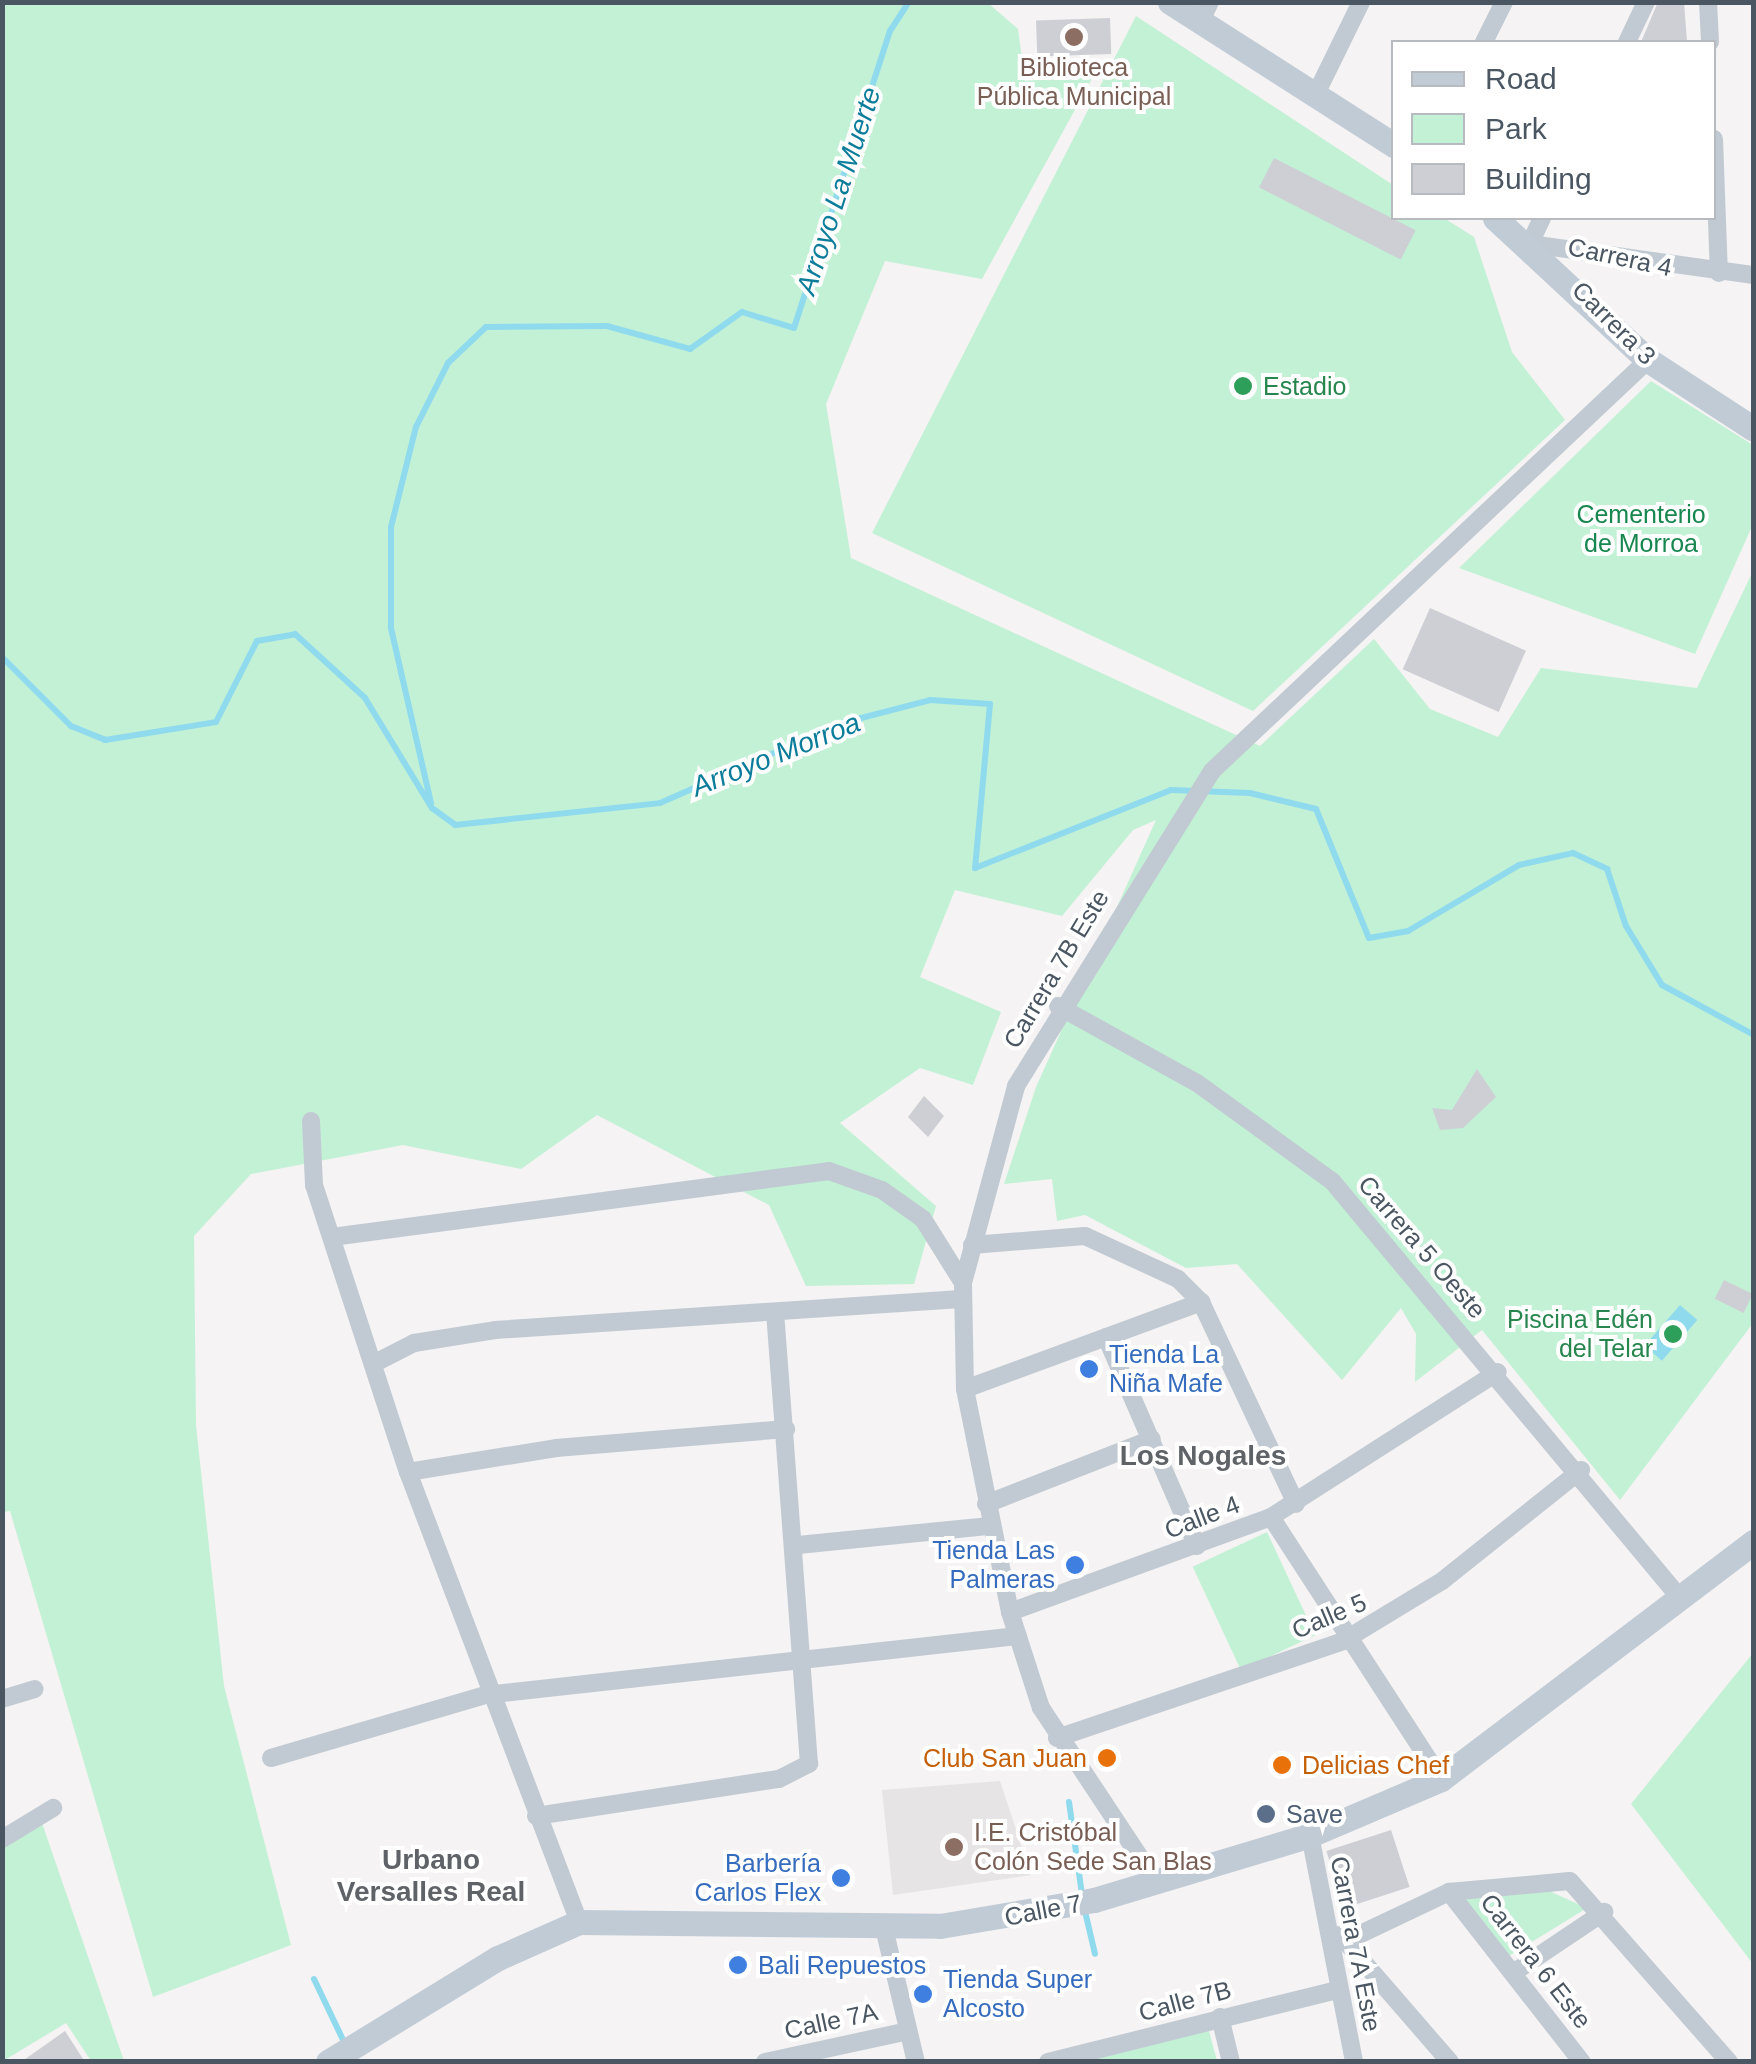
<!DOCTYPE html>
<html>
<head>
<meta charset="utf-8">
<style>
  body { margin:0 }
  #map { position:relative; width:1756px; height:2064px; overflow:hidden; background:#f5f3f3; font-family:Arial,sans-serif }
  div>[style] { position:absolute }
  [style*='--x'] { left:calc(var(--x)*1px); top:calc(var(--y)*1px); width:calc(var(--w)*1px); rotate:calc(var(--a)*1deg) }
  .education>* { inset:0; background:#e6e4e5 }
  .green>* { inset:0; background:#c3f1d5; transform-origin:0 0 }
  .water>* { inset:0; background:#90daee; transform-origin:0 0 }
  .stream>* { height:6px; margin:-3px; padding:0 3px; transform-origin:3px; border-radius:3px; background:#90daee }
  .building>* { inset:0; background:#cdcfd5; transform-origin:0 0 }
  .street>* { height:18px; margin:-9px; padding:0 9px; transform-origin:9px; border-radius:9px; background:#c1cad2 }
  .secondary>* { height:25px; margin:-12.5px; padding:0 12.5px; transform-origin:12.5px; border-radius:12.5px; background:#c1cbd6 }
  .dots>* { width:28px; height:28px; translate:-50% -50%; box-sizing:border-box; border:5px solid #fff; border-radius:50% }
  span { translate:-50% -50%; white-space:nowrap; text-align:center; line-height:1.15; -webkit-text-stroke:8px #fff; paint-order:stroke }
  .education-label { font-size:25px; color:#785e54 }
  .left { translate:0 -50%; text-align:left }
  .street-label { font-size:25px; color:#4a5661 }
  .leisure-label { font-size:25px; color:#27864d }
  .right { translate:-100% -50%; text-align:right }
  .park-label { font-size:25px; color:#17864f }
  .shop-label { font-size:25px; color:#366cbe }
  .food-label { font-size:25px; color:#c56008 }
  .service-label { font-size:25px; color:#4e5e75 }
  .water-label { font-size:28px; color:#0c7c9b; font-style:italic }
  .neighbourhood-label { font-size:28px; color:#5f6368; font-weight:700 }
  .frame { position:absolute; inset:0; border:5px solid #4a5661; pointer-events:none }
  .legend { position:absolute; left:1391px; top:40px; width:325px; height:180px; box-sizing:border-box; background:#fff; border:2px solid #b7bbc0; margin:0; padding:12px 18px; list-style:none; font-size:30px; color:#4a5661 }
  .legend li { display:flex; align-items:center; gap:20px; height:50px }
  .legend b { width:50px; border:2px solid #b7bbc0 }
</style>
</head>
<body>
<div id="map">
  <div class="education">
    <i style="clip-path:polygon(1000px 1781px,1031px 1875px,893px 1895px,882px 1790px)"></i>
  </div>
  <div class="green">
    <i style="clip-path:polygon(3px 3px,988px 3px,1018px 29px,1025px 81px,1094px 75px,982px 279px,885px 261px,826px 404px,851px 558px,1260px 746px,1374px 639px,1430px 709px,1498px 737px,1541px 668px,1697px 688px,1753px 571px,1753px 1323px,1620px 1500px,1482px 1330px,1415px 1382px,1416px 1334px,1401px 1308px,1342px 1380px,1237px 1264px,1186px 1268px,1085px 1215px,1057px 1221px,1052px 1179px,1004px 1184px,1036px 1087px,1156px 820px,1133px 830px,1062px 916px,955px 890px,920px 977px,1001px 1012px,973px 1085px,920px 1068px,840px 1123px,936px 1206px,914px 1284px,806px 1286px,769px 1205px,597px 1115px,521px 1169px,403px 1145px,251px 1174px,194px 1236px,196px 1425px,224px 1686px,291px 1945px,153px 1997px,10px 1511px,3px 1512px)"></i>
    <i style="clip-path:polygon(1136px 16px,1393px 185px,1394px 218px,1444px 218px,1474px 237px,1512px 352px,1565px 420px,1253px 711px,872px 533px)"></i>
    <i style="clip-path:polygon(1651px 381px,1753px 445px,1753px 524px,1695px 654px,1459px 568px)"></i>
    <i style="left:1267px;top:1532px;width:114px;height:82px;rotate:65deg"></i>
    <i style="clip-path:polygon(1753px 1653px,1753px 1964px,1631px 1804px)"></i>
    <i style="clip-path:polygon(42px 1823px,124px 2061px,91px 2061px,66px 2023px,3px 2061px,2px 1846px)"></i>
    <i style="clip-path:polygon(1549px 1891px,1587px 1908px,1504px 1959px,1463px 1899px)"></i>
    <i style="clip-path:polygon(1208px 2027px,1217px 2061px,1066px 2062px)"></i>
  </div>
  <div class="water">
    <i style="left:1680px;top:1305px;width:23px;height:54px;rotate:41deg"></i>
  </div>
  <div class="stream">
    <i style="--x:2;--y:657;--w:98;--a:45"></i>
    <i style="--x:71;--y:726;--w:37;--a:22"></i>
    <i style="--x:105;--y:740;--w:112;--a:-9.2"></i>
    <i style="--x:216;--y:722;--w:91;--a:-63.2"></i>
    <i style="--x:257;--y:641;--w:39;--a:-10"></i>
    <i style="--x:295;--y:634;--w:95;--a:42.4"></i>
    <i style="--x:365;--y:698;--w:129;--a:58.7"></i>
    <i style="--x:432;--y:808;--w:29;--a:36"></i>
    <i style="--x:455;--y:825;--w:206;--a:-6.1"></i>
    <i style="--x:660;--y:803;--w:199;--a:-23.7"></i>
    <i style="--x:842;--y:723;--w:91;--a:-14.6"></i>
    <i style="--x:930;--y:700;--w:60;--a:3.8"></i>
    <i style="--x:990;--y:704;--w:165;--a:95.2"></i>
    <i style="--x:975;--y:868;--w:211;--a:-21.7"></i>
    <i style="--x:1171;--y:790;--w:79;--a:2.2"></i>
    <i style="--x:1250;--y:793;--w:68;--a:13.6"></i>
    <i style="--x:1316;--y:809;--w:139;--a:67.7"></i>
    <i style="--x:1369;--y:938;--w:40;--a:-10"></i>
    <i style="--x:1408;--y:931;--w:129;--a:-30.7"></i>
    <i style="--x:1519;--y:865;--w:55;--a:-12.5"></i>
    <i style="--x:1573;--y:853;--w:38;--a:25"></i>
    <i style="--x:1607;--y:869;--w:60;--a:71.6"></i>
    <i style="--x:1626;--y:926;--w:69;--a:58.6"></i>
    <i style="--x:1662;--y:985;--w:105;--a:28.5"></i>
    <i style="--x:431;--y:803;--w:180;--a:-102.9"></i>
    <i style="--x:391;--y:628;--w:101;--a:-90"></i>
    <i style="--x:391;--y:527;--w:103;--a:-76"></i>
    <i style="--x:416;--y:427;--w:72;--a:-63.4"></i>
    <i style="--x:448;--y:363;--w:52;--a:-43.5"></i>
    <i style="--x:486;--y:327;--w:121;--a:-0.5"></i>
    <i style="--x:607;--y:326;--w:86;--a:15.5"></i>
    <i style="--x:690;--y:349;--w:64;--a:-35.4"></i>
    <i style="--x:742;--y:312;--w:54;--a:17.1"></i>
    <i style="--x:794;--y:328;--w:312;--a:-72.1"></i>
    <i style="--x:890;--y:31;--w:35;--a:-57"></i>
    <i style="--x:1069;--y:1802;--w:93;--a:82"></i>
    <i style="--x:1084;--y:1907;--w:48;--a:76.8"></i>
    <i style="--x:314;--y:1979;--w:72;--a:64.5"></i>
  </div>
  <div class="building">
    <i style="clip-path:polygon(1658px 2px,1684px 2px,1687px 42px,1641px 42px)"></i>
    <i style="left:1110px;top:18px;width:36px;height:74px;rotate:88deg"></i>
    <i style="left:1274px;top:158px;width:159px;height:33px;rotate:27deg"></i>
    <i style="left:1430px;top:608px;width:105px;height:67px;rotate:24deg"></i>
    <i style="clip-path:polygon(1477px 1069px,1496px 1097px,1463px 1128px,1440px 1130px,1432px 1108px,1452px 1110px)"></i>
    <i style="clip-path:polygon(924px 1096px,944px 1116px,928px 1137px,908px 1117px)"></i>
    <i style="left:1724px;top:1280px;width:32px;height:21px;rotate:26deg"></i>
    <i style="left:1391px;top:1830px;width:60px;height:68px;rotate:72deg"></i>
    <i style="clip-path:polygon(65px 2031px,85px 2062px,21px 2062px)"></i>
  </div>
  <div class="street">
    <i style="--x:1708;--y:2;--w:40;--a:87.1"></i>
    <i style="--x:1201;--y:21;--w:21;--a:-65"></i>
    <i style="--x:1484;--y:42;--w:45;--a:-63.4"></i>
    <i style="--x:1627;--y:42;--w:44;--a:-64.6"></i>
    <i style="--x:1315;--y:96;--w:105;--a:-63.9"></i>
    <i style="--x:1714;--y:139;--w:134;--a:87.9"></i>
    <i style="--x:1542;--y:218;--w:29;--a:115"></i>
    <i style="--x:1530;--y:244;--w:226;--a:7.9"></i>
    <i style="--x:1058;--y:1006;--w:159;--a:29"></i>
    <i style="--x:1197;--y:1083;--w:167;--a:36"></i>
    <i style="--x:1332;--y:1181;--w:543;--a:50.15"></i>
    <i style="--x:311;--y:1121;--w:64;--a:87.3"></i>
    <i style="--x:314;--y:1185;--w:302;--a:71.9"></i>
    <i style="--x:408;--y:1472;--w:481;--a:69.2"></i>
    <i style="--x:332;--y:1237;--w:501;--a:-7.56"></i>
    <i style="--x:829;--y:1171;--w:56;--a:19.7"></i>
    <i style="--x:882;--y:1190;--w:50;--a:35.3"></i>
    <i style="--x:923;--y:1219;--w:75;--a:58"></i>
    <i style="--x:972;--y:1245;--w:113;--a:-4.6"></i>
    <i style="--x:1085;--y:1236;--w:102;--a:24.8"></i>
    <i style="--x:1178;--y:1279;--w:33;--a:45"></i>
    <i style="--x:1201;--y:1302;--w:223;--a:64.8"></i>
    <i style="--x:1106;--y:1337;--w:228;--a:66.5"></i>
    <i style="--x:373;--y:1364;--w:46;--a:-27.1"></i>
    <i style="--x:414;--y:1343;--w:82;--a:-9.1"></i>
    <i style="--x:495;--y:1330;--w:467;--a:-3.8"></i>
    <i style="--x:965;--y:1389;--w:252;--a:-20.2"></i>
    <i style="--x:408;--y:1472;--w:150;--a:-9.2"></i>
    <i style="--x:556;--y:1448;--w:231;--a:-4.7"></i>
    <i style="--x:986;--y:1504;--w:178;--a:-21.4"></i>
    <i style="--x:1271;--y:1517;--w:312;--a:57"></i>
    <i style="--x:798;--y:1545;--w:193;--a:-5.7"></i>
    <i style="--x:1010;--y:1612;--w:278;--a:-20"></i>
    <i style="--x:1271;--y:1517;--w:269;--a:-32.6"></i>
    <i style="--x:2;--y:1699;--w:34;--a:-17"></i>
    <i style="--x:1057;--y:1738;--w:302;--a:-18.7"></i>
    <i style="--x:1343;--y:1641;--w:116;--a:-31.2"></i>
    <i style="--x:1442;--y:1581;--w:178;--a:-38.6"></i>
    <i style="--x:271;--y:1758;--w:223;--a:-16.4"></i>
    <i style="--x:485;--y:1695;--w:536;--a:-6.32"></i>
    <i style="--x:536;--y:1816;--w:246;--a:-8.7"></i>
    <i style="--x:779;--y:1779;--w:34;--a:-27"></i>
    <i style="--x:809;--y:1764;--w:453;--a:-94.3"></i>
    <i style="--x:1310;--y:1835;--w:231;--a:79"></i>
    <i style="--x:2;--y:1839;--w:60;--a:-31.3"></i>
    <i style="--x:1157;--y:1883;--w:210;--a:-123.5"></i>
    <i style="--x:1041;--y:1708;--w:101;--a:-107.9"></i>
    <i style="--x:1010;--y:1612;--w:227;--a:-101.4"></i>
    <i style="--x:965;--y:1389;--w:106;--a:-91.1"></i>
    <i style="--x:963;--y:1283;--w:204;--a:-74.9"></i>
    <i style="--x:1016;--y:1086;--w:371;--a:-58.1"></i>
    <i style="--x:1212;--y:771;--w:599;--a:-43.31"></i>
    <i style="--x:1449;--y:1892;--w:216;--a:52"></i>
    <i style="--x:884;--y:1928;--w:138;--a:76.6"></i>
    <i style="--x:1340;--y:1935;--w:168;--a:49.1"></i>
    <i style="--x:1350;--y:1939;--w:110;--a:-25.4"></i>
    <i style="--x:1449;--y:1892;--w:121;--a:-5.2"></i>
    <i style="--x:1570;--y:1881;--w:241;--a:48.7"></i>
    <i style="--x:1513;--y:1973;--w:110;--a:-33.8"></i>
    <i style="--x:1220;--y:2017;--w:46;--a:76.3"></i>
    <i style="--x:765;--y:2062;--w:146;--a:-12.2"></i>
    <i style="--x:1048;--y:2062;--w:297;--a:-14"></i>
  </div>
  <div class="secondary">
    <i style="--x:1170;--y:2;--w:266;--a:32.6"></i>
    <i style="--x:1495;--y:218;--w:209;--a:42.9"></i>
    <i style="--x:1648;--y:360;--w:126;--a:33.1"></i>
    <i style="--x:328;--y:2062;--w:199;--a:-31.5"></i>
    <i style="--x:498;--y:1958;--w:89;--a:-24"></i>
    <i style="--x:579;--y:1922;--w:361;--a:0.6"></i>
    <i style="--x:940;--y:1926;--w:156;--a:-9.6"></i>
    <i style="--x:1094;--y:1900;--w:226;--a:-16.7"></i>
    <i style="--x:1310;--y:1835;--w:142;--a:-23.1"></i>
    <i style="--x:1441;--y:1779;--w:393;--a:-37.2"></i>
  </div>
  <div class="dots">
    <i style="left:1074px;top:37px;background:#8d6e63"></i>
    <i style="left:1243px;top:386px;background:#2e9e5b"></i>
    <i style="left:1673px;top:1334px;background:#2e9e5b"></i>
    <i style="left:1089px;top:1369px;background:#3f7fe0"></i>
    <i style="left:1075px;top:1565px;background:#3f7fe0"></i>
    <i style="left:1107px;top:1758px;background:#e8710a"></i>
    <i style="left:1282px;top:1765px;background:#e8710a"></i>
    <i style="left:1266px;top:1814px;background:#5c6f8a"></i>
    <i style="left:954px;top:1847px;background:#8d6e63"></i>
    <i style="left:841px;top:1878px;background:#3f7fe0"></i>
    <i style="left:738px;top:1965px;background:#3f7fe0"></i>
    <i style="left:923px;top:1994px;background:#3f7fe0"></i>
  </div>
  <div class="education-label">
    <span style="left:1074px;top:82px">Biblioteca<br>Pública Municipal</span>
    <span class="left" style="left:974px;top:1847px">I.E. Cristóbal<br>Colón Sede San Blas</span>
  </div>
  <div class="street-label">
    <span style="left:1620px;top:257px;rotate:12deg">Carrera 4</span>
    <span style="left:1614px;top:323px;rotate:45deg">Carrera 3</span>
    <span style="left:1056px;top:969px;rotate:-59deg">Carrera 7B Este</span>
    <span style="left:1422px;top:1247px;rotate:49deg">Carrera 5 Oeste</span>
    <span style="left:1202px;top:1517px;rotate:-21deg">Calle 4</span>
    <span style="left:1329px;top:1616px;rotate:-23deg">Calle 5</span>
    <span style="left:1043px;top:1910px;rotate:-11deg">Calle 7</span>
    <span style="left:1356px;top:1944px;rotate:79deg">Carrera 7A Este</span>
    <span style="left:1536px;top:1961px;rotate:52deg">Carrera 6 Este</span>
    <span style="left:1185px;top:2001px;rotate:-15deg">Calle 7B</span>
    <span style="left:831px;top:2021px;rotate:-12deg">Calle 7A</span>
  </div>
  <div class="leisure-label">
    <span class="left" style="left:1263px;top:386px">Estadio</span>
    <span class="right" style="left:1653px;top:1334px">Piscina Edén<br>del Telar</span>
  </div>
  <div class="park-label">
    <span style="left:1641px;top:529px">Cementerio<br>de Morroa</span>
  </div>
  <div class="shop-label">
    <span class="left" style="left:1109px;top:1369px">Tienda La<br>Niña Mafe</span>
    <span class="right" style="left:1055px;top:1565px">Tienda Las<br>Palmeras</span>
    <span class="right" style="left:821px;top:1878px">Barbería<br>Carlos Flex</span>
    <span class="left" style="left:758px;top:1965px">Bali Repuestos</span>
    <span class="left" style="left:943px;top:1994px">Tienda Super<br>Alcosto</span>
  </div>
  <div class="food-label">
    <span class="right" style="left:1087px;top:1758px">Club San Juan</span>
    <span class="left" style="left:1302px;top:1765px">Delicias Chef</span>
  </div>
  <div class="service-label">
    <span class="left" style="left:1286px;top:1814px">Save</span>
  </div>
  <div class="water-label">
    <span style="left:839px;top:191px;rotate:-72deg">Arroyo La Muerte</span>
    <span style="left:776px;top:755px;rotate:-22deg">Arroyo Morroa</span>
  </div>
  <div class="neighbourhood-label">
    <span style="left:1203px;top:1456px">Los Nogales</span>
    <span style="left:431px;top:1876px">Urbano<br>Versalles Real</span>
  </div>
  <div class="frame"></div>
  <ul class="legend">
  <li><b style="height:12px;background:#c1cbd6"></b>Road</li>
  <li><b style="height:28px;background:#c3f1d5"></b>Park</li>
  <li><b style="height:28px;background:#cdcfd5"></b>Building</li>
  </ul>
</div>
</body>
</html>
